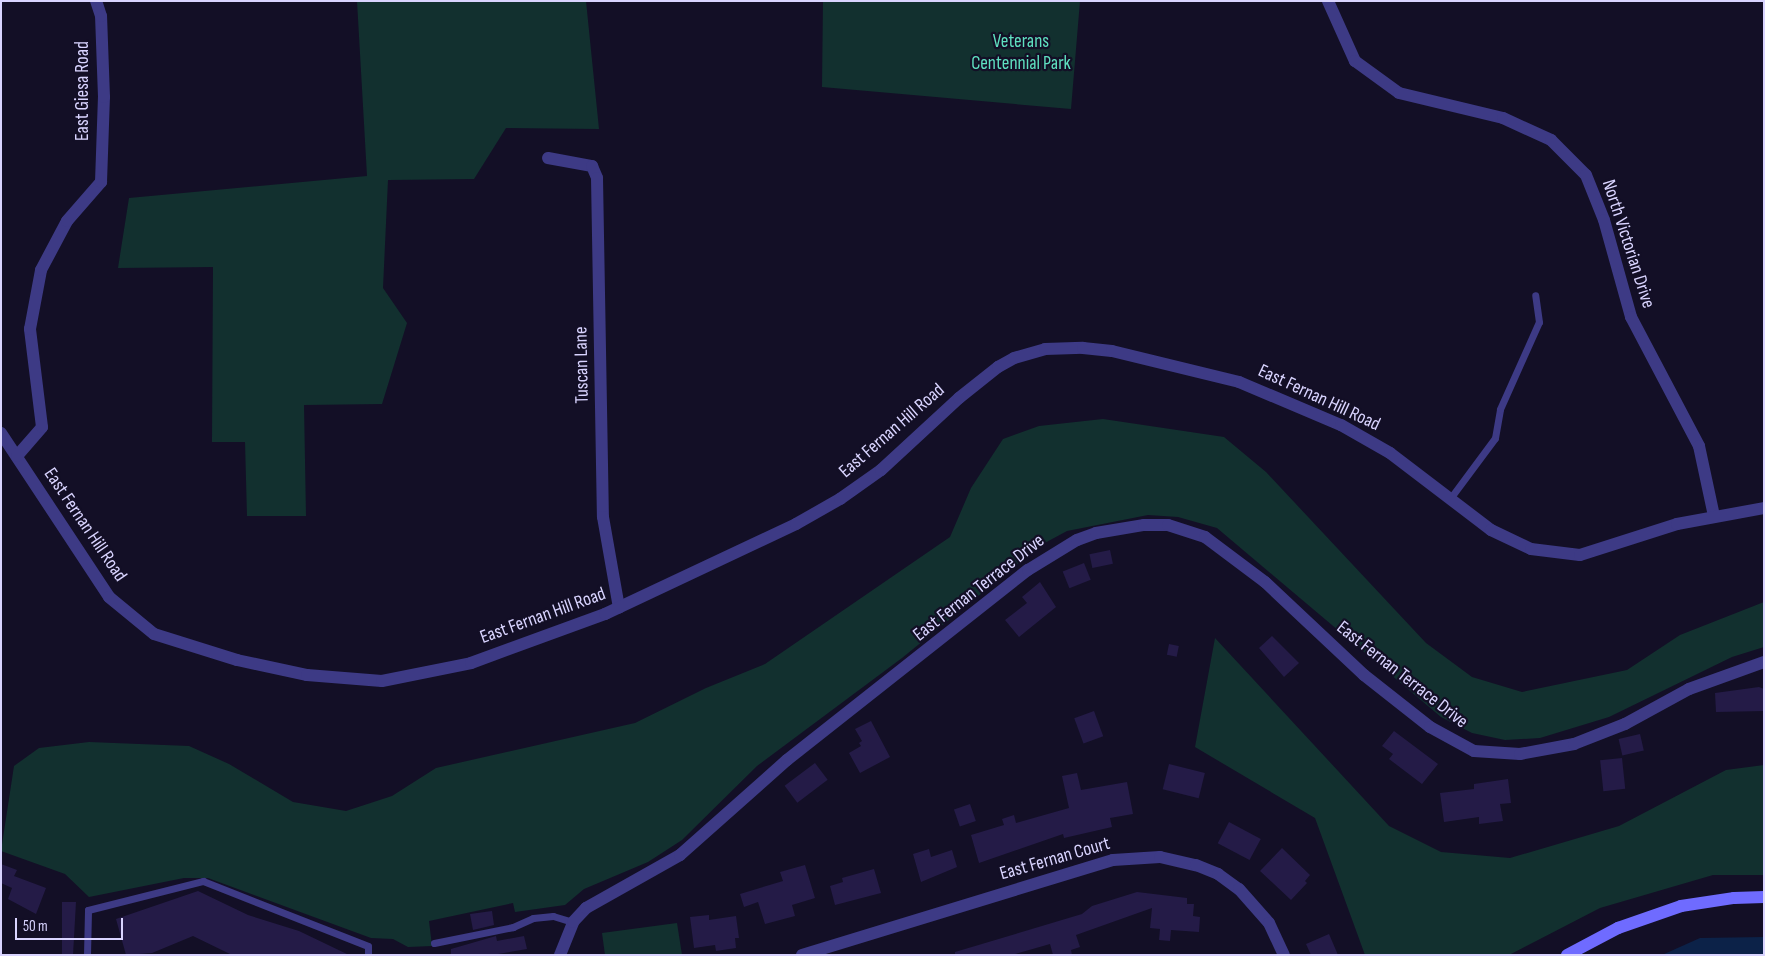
<!DOCTYPE html>
<html>
<head>
<meta charset="utf-8">
<style>
  body { margin:0 }
  #map { position:relative; width:1765px; height:956px; overflow:hidden; background:#130f26; font-family:"Sofia Sans Condensed",sans-serif }
  div>[style] { position:absolute }
  [style*='--x'] { left:calc(var(--x)*1px); top:calc(var(--y)*1px); width:calc(var(--w)*1px); rotate:calc(var(--a)*1deg) }
  .green>* { inset:0; background:#12302f }
  .water>* { inset:0; background:#0c2248 }
  .building>* { inset:0; background:#241b47; transform-origin:0 0 }
  .lane>* { height:7px; margin:-3.5px; padding:0 3.5px; transform-origin:3.5px; border-radius:3.5px; background:#3d3a85 }
  .street>* { height:12px; margin:-6px; padding:0 6px; transform-origin:6px; border-radius:6px; background:#3d3a85 }
  .secondary>* { height:12px; margin:-6px; padding:0 6px; transform-origin:6px; border-radius:6px; background:#6f6bff }
  span { translate:-50% -50%; white-space:nowrap; text-align:center; line-height:1.15; -webkit-text-stroke:4.5px #130f26; paint-order:stroke }
  .park-label { font-size:19px; color:#5fe0c0 }
  .street-label { font-size:19px; color:#d9d4ff }
  .frame { position:absolute; inset:0; border:2px solid #d9d4ff; pointer-events:none }
  .scale { position:absolute; left:15px; top:918px; width:108px; height:22px; box-sizing:border-box; border:2px solid #d9d4ff; border-top:0; padding-left:6px; font-size:15px; line-height:18px; white-space:nowrap; color:#d9d4ff; -webkit-text-stroke:4px #130f26; paint-order:stroke }
</style>
</head>
<body>
<div id="map">
  <div class="green">
    <i style="clip-path:polygon(357px 1px,586px 1px,599px 129px,506px 128px,474px 179px,388px 180px,383px 288px,407px 323px,382px 404px,304px 405px,306px 516px,247px 516px,245px 442px,212px 442px,213px 267px,118px 268px,129px 198px,367px 176px)"></i>
    <i style="clip-path:polygon(823px 1px,1080px 1px,1071px 109px,822px 87px)"></i>
    <i style="clip-path:polygon(1103px 419px,1224px 437px,1266px 472px,1426px 643px,1472px 677px,1522px 692px,1627px 670px,1680px 635px,1764px 602px,1764px 647px,1732px 657px,1609px 717px,1540px 738px,1505px 740px,1472px 733px,1441px 717px,1217px 528px,1178px 517px,1148px 515px,1067px 531px,1041px 545px,902px 658px,757px 766px,682px 840px,648px 862px,584px 889px,565px 905px,515px 912px,513px 903px,429px 921px,432px 946px,408px 947px,393px 939px,371px 938px,208px 878px,184px 878px,89px 897px,65px 874px,1px 851px,14px 766px,39px 748px,89px 742px,189px 746px,229px 764px,293px 802px,346px 811px,392px 796px,436px 768px,635px 723px,706px 688px,765px 664px,950px 537px,971px 488px,1003px 439px,1039px 426px)"></i>
    <i style="clip-path:polygon(1215px 638px,1389px 826px,1441px 852px,1510px 858px,1619px 826px,1726px 770px,1764px 765px,1764px 875px,1713px 875px,1600px 908px,1509px 955px,1365px 955px,1315px 818px,1195px 747px)"></i>
    <i style="clip-path:polygon(677px 923px,682px 955px,605px 955px,602px 933px)"></i>
  </div>
  <div class="water">
    <i style="clip-path:polygon(1764px 937px,1764px 955px,1662px 955px,1700px 938px)"></i>
  </div>
  <div class="building">
    <i style="left:1110px;top:550px;width:14px;height:21px;rotate:78deg"></i>
    <i style="left:1084px;top:563px;width:18px;height:23px;rotate:68deg"></i>
    <i style="clip-path:polygon(1040px 582px,1056px 607px,1019px 637px,1005px 620px,1027px 603px,1022px 597px)"></i>
    <i style="clip-path:polygon(1272px 636px,1299px 663px,1284px 677px,1259px 648px)"></i>
    <i style="left:1169px;top:644px;width:10px;height:11px;rotate:11deg"></i>
    <i style="clip-path:polygon(1759px 687px,1764px 689px,1764px 711px,1716px 712px,1715px 693px)"></i>
    <i style="left:1094px;top:711px;width:27px;height:21px;rotate:70deg"></i>
    <i style="clip-path:polygon(871px 721px,890px 757px,860px 773px,849px 753px,861px 746px,859px 743px,862px 741px,855px 729px)"></i>
    <i style="clip-path:polygon(1394px 731px,1438px 764px,1422px 784px,1389px 759px,1393px 754px,1382px 746px)"></i>
    <i style="left:1640px;top:734px;width:17px;height:22px;rotate:77deg"></i>
    <i style="left:1622px;top:758px;width:31px;height:22px;rotate:84deg"></i>
    <i style="left:815px;top:763px;width:21px;height:38px;rotate:53deg"></i>
    <i style="left:1169px;top:764px;width:37px;height:26px;rotate:14deg"></i>
    <i style="clip-path:polygon(1077px 773px,1081px 790px,1127px 782px,1133px 814px,1110px 818px,1112px 827px,1064px 838px,1063px 834px,979px 863px,971px 835px,1004px 825px,1002px 819px,1014px 815px,1016px 823px,1069px 808px,1062px 776px)"></i>
    <i style="clip-path:polygon(1508px 779px,1511px 803px,1500px 804px,1503px 821px,1479px 824px,1479px 817px,1444px 822px,1440px 793px,1474px 789px,1474px 784px)"></i>
    <i style="left:970px;top:804px;width:18px;height:17px;rotate:71deg"></i>
    <i style="left:1229px;top:822px;width:36px;height:24px;rotate:28deg"></i>
    <i style="clip-path:polygon(1282px 848px,1310px 875px,1305px 881px,1307px 883px,1291px 900px,1260px 871px)"></i>
    <i style="clip-path:polygon(929px 849px,931px 857px,952px 850px,957px 867px,921px 882px,913px 854px)"></i>
    <i style="clip-path:polygon(1px 864px,17px 870px,14px 876px,46px 888px,36px 914px,8px 899px,12px 888px,1px 883px)"></i>
    <i style="clip-path:polygon(805px 865px,815px 898px,792px 905px,795px 916px,765px 924px,758px 902px,744px 907px,740px 894px,783px 881px,780px 872px)"></i>
    <i style="clip-path:polygon(874px 869px,881px 893px,835px 905px,830px 886px,843px 882px,842px 878px)"></i>
    <i style="clip-path:polygon(198px 891px,248px 915px,299px 931px,349px 955px,232px 955px,193px 936px,152px 953px,126px 955px,116px 919px)"></i>
    <i style="clip-path:polygon(1137px 892px,1187px 898px,1187px 904px,1194px 904px,1193px 916px,1200px 917px,1199px 932px,1171px 930px,1170px 941px,1159px 940px,1160px 929px,1150px 928px,1152px 908px,1076px 935px,1080px 947px,1071px 950px,1072px 955px,1053px 955px,1050px 944px,1012px 955px,955px 955px,955px 952px,1082px 914px,1092px 906px)"></i>
    <i style="clip-path:polygon(62px 902px,76px 902px,73px 955px,62px 955px)"></i>
    <i style="clip-path:polygon(492px 911px,494px 925px,473px 930px,470px 914px)"></i>
    <i style="clip-path:polygon(709px 915px,709px 920px,736px 916px,739px 938px,735px 938px,736px 948px,716px 951px,715px 945px,694px 948px,690px 917px)"></i>
    <i style="clip-path:polygon(1329px 934px,1338px 955px,1311px 955px,1306px 944px)"></i>
    <i style="clip-path:polygon(496px 936px,497px 941px,524px 936px,527px 949px,492px 955px,451px 955px,451px 949px)"></i>
  </div>
  <div class="lane">
    <i style="--x:1449;--y:500;--w:77;--a:-53.4"></i>
    <i style="--x:1495;--y:438;--w:29;--a:-80"></i>
    <i style="--x:1500;--y:409;--w:95;--a:-65.9"></i>
    <i style="--x:1539;--y:322;--w:27;--a:-98"></i>
    <i style="--x:434;--y:943;--w:81;--a:-11.4"></i>
    <i style="--x:513;--y:927;--w:22;--a:-24"></i>
    <i style="--x:533;--y:918;--w:20;--a:-6"></i>
    <i style="--x:553;--y:916;--w:21;--a:17"></i>
    <i style="--x:87;--y:955;--w:45;--a:-88.7"></i>
    <i style="--x:88;--y:910;--w:119;--a:-14.2"></i>
    <i style="--x:203;--y:881;--w:177;--a:21.5"></i>
    <i style="--x:368;--y:946;--w:9;--a:90"></i>
  </div>
  <div class="street">
    <i style="--x:1328;--y:1;--w:66;--a:65.8"></i>
    <i style="--x:1355;--y:61;--w:54;--a:36"></i>
    <i style="--x:1399;--y:93;--w:107;--a:13.5"></i>
    <i style="--x:1503;--y:118;--w:53;--a:24.6"></i>
    <i style="--x:1551;--y:140;--w:49;--a:45"></i>
    <i style="--x:1586;--y:175;--w:48;--a:68.2"></i>
    <i style="--x:1604;--y:220;--w:101;--a:74.4"></i>
    <i style="--x:1631;--y:317;--w:146;--a:62.2"></i>
    <i style="--x:1699;--y:446;--w:72;--a:77.9"></i>
    <i style="--x:548;--y:158;--w:45;--a:10.3"></i>
    <i style="--x:592;--y:166;--w:13;--a:67"></i>
    <i style="--x:597;--y:178;--w:339;--a:89"></i>
    <i style="--x:603;--y:517;--w:92;--a:80"></i>
    <i style="--x:1;--y:433;--w:196;--a:56.6"></i>
    <i style="--x:109;--y:597;--w:58;--a:39.4"></i>
    <i style="--x:154;--y:634;--w:87;--a:17.4"></i>
    <i style="--x:237;--y:660;--w:72;--a:12.1"></i>
    <i style="--x:307;--y:675;--w:75;--a:4.6"></i>
    <i style="--x:382;--y:681;--w:91;--a:-11.4"></i>
    <i style="--x:471;--y:663;--w:143;--a:-20.1"></i>
    <i style="--x:605;--y:614;--w:211;--a:-25.2"></i>
    <i style="--x:796;--y:524;--w:51;--a:-29.6"></i>
    <i style="--x:840;--y:499;--w:50;--a:-35.3"></i>
    <i style="--x:881;--y:470;--w:106;--a:-42.7"></i>
    <i style="--x:959;--y:398;--w:50;--a:-38.5"></i>
    <i style="--x:998;--y:367;--w:18;--a:-29"></i>
    <i style="--x:1014;--y:358;--w:32;--a:-16"></i>
    <i style="--x:1045;--y:349;--w:38;--a:-2"></i>
    <i style="--x:1083;--y:348;--w:29;--a:6"></i>
    <i style="--x:1112;--y:351;--w:131;--a:13.7"></i>
    <i style="--x:1239;--y:382;--w:111;--a:22.9"></i>
    <i style="--x:1341;--y:425;--w:56;--a:29.7"></i>
    <i style="--x:1390;--y:453;--w:127;--a:37.3"></i>
    <i style="--x:1491;--y:530;--w:44;--a:25.4"></i>
    <i style="--x:1531;--y:549;--w:49;--a:7"></i>
    <i style="--x:1580;--y:555;--w:102;--a:-17.7"></i>
    <i style="--x:1677;--y:524;--w:88;--a:-10.4"></i>
    <i style="--x:17;--y:456;--w:38;--a:-49"></i>
    <i style="--x:42;--y:427;--w:99;--a:-97"></i>
    <i style="--x:30;--y:329;--w:60;--a:-79.4"></i>
    <i style="--x:41;--y:270;--w:55;--a:-62"></i>
    <i style="--x:67;--y:221;--w:52;--a:-48.9"></i>
    <i style="--x:101;--y:182;--w:85;--a:-88"></i>
    <i style="--x:104;--y:97;--w:81;--a:-92.1"></i>
    <i style="--x:101;--y:16;--w:16;--a:-108"></i>
    <i style="--x:560;--y:955;--w:35;--a:-68"></i>
    <i style="--x:573;--y:922;--w:19;--a:-47"></i>
    <i style="--x:586;--y:908;--w:108;--a:-29.4"></i>
    <i style="--x:680;--y:855;--w:143;--a:-41.6"></i>
    <i style="--x:787;--y:760;--w:307;--a:-38.3"></i>
    <i style="--x:1028;--y:570;--w:57;--a:-31.5"></i>
    <i style="--x:1077;--y:540;--w:20;--a:-20"></i>
    <i style="--x:1096;--y:533;--w:49;--a:-9.5"></i>
    <i style="--x:1144;--y:525;--w:24;--a:0"></i>
    <i style="--x:1168;--y:525;--w:39;--a:18"></i>
    <i style="--x:1205;--y:537;--w:75;--a:36.9"></i>
    <i style="--x:1265;--y:582;--w:136;--a:43.2"></i>
    <i style="--x:1364;--y:675;--w:84;--a:38.2"></i>
    <i style="--x:1430;--y:727;--w:50;--a:28.6"></i>
    <i style="--x:1474;--y:751;--w:46;--a:3.7"></i>
    <i style="--x:1520;--y:754;--w:55;--a:-10.5"></i>
    <i style="--x:1574;--y:744;--w:55;--a:-21.4"></i>
    <i style="--x:1625;--y:724;--w:73;--a:-28.7"></i>
    <i style="--x:1689;--y:689;--w:80;--a:-19.8"></i>
    <i style="--x:802;--y:955;--w:325;--a:-17"></i>
    <i style="--x:1113;--y:860;--w:47;--a:-3.7"></i>
    <i style="--x:1160;--y:857;--w:37;--a:13"></i>
    <i style="--x:1196;--y:865;--w:24;--a:22"></i>
    <i style="--x:1218;--y:874;--w:26;--a:36"></i>
    <i style="--x:1239;--y:889;--w:45;--a:48.6"></i>
    <i style="--x:1269;--y:923;--w:35;--a:65"></i>
  </div>
  <div class="secondary">
    <i style="--x:1567;--y:955;--w:58;--a:-27.9"></i>
    <i style="--x:1618;--y:928;--w:67;--a:-19.2"></i>
    <i style="--x:1681;--y:906;--w:54;--a:-8.6"></i>
    <i style="--x:1734;--y:898;--w:30;--a:-2"></i>
  </div>
  <div class="park-label">
    <span style="left:1021px;top:53px">Veterans<br>Centennial Park</span>
  </div>
  <div class="street-label">
    <span style="left:83px;top:91px;rotate:-90deg">East Giesa Road</span>
    <span style="left:1628px;top:244px;rotate:72deg">North Victorian Drive</span>
    <span style="left:582px;top:365px;rotate:-91deg">Tuscan Lane</span>
    <span style="left:1319px;top:398px;rotate:25deg">East Fernan Hill Road</span>
    <span style="left:892px;top:431px;rotate:-41deg">East Fernan Hill Road</span>
    <span style="left:85px;top:525px;rotate:56deg">East Fernan Hill Road</span>
    <span style="left:979px;top:588px;rotate:-38deg">East Fernan Terrace Drive</span>
    <span style="left:543px;top:616px;rotate:-20deg">East Fernan Hill Road</span>
    <span style="left:1402px;top:675px;rotate:38deg">East Fernan Terrace Drive</span>
    <span style="left:1055px;top:859px;rotate:-16deg">East Fernan Court</span>
  </div>
  <div class="frame"></div>
  <div class="scale">50 m</div>
</div>
</body>
</html>
